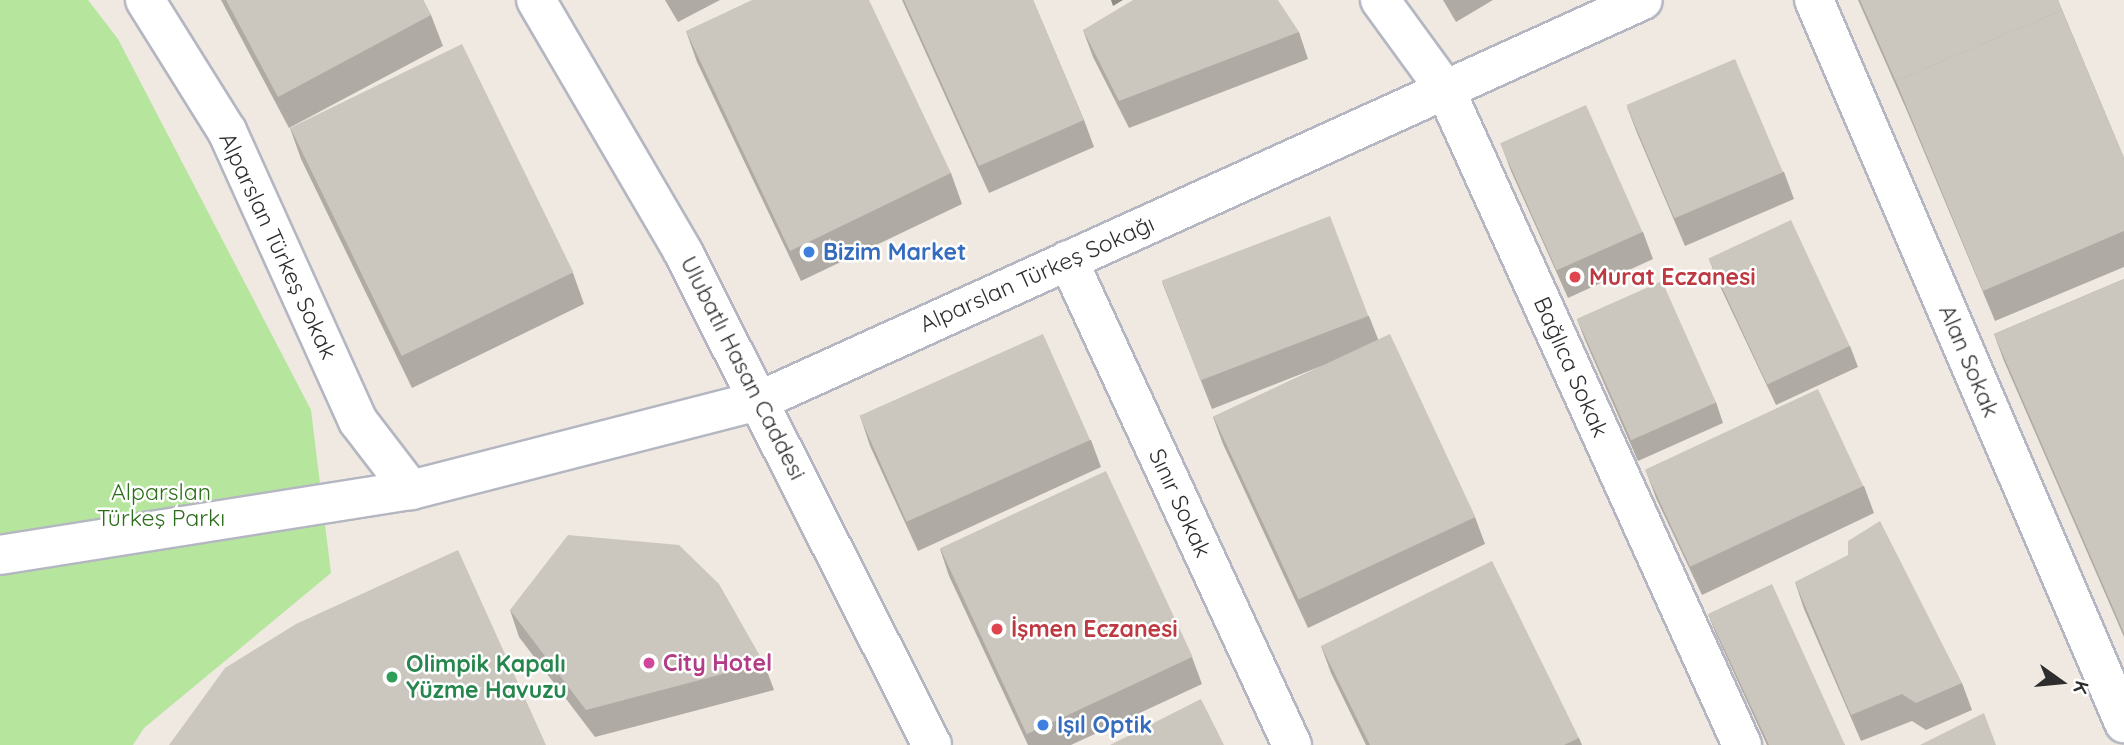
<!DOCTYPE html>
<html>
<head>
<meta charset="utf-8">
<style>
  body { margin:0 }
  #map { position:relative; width:2124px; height:745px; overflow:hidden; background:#efe9e1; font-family:Quicksand,sans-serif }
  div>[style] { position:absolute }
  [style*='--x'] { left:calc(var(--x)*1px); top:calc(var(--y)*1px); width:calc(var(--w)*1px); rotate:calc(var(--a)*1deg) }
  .green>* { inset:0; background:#b6e59e }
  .roads { filter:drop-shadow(2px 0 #b4b7c1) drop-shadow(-2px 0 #b4b7c1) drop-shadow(0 2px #b4b7c1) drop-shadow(0 -2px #b4b7c1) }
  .minor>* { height:38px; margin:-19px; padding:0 19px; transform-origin:19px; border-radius:19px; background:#fff }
  .wall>* { inset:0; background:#afaba4 }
  .shaded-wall>* { inset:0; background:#8e8b86 }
  .building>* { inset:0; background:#cbc7bf; transform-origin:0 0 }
  .dots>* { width:19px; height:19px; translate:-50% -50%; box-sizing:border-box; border:4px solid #fff; border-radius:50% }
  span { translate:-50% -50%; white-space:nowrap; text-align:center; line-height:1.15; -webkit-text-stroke:5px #fff; paint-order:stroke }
  .street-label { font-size:23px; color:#2e2e2e }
  .shop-label { font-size:23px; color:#366cbe; font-weight:700 }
  .left { translate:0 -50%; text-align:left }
  .health-label { font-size:23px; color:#be3a42; font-weight:700 }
  .park-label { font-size:23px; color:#2c6e1b }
  .hotel-label { font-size:23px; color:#b23c85; font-weight:700 }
  .leisure-label { font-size:23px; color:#27864d; font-weight:700 }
  .north { position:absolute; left:2026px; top:647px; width:70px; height:70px; -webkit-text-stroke:5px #fff; paint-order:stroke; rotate:105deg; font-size:19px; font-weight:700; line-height:28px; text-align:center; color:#2e2e2e }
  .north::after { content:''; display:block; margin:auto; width:24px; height:32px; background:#2e2e2e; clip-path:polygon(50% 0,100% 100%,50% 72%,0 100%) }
</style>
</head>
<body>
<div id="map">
  <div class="green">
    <i style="clip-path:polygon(0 0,88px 0,118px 39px,311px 410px,331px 573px,144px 728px,133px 745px,0 745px)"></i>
  </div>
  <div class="roads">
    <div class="minor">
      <i style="--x:145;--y:0;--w:155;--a:58"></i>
      <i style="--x:227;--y:131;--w:318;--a:65.7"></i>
      <i style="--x:358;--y:421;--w:87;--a:52.5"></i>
      <i style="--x:536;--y:0;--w:292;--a:59.7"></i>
      <i style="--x:683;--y:252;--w:552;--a:63.2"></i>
      <i style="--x:1380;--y:0;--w:110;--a:53.9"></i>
      <i style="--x:1445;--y:89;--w:720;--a:65.64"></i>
      <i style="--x:1814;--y:0;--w:787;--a:66.79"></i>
      <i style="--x:1068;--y:260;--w:534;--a:65.21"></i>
      <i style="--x:0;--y:555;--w:416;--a:-9"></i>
      <i style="--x:411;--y:490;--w:361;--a:-14.4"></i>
      <i style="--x:761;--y:400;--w:968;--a:-24.39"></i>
    </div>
  </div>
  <div class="wall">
    <i style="clip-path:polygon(221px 0,423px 0,431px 15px,443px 46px,289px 128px)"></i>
    <i style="clip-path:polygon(665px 0,720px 0,678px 22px)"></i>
    <i style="clip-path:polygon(902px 0,1033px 0,1084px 120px,1094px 147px,989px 193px)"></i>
    <i style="clip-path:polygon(1443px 0,1493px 0,1456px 22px)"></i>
    <i style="clip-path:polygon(1858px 0,2058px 0,2124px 158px,2124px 267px,1995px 321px,1907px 111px)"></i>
    <i style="clip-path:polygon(1083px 30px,1299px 32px,1308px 59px,1129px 128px,1093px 57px)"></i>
    <i style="clip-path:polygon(686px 31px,951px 173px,962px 204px,801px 281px,697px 62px)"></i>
    <i style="clip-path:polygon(1627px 107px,1784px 172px,1794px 199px,1685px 246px,1637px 133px)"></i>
    <i style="clip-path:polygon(290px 128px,573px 273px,584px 304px,412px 388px,301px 159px)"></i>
    <i style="clip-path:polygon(1501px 144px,1643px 232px,1653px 259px,1568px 298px,1511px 171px)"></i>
    <i style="clip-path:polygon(1709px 259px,1850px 346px,1858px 367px,1776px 405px,1717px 280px)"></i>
    <i style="clip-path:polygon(2124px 279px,2124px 637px,2004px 361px,1994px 334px)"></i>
    <i style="clip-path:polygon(1162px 282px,1369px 316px,1378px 339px,1475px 517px,1485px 544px,1308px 628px,1223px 444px,1213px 417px,1324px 365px,1212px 409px)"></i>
    <i style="clip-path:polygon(1577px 319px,1716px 402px,1723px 423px,1638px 461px,1585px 340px)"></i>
    <i style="clip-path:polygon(861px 419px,1091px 440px,1101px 467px,918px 551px,870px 446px)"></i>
    <i style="clip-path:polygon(1646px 471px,1864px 486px,1874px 513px,1702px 595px,1656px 498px)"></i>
    <i style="clip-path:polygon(940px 549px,1192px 657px,1202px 684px,1071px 745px,1028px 745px,949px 576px)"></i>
    <i style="clip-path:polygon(1795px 582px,1962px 683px,1972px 710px,1926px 730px,1912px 721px,1861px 741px,1804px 609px)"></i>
    <i style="clip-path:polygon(510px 610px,764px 663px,774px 690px,595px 737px,519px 637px)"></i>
    <i style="clip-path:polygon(1708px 614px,1845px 745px,1767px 745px,1716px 634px)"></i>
    <i style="clip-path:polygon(1321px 646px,1579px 738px,1582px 745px,1366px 745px,1331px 673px)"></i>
  </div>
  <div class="shaded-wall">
    <i style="clip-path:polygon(1111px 0,1123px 0,1113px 6px)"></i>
  </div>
  <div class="building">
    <i style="clip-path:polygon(226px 0,423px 0,431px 15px,278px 97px)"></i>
    <i style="clip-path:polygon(752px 0,869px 0,951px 173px,790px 251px,686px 31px)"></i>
    <i style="clip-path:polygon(904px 0,1033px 0,1084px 120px,979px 166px)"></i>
    <i style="clip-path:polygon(1133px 0,1278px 0,1299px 32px,1119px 101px,1083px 30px)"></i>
    <i style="clip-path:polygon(1860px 0,2058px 0,2062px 10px,1896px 81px,1897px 84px)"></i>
    <i style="clip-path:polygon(2062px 10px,2124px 158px,2124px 231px,1983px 291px,1896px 81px)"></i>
    <i style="left:462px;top:44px;width:254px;height:191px;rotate:64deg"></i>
    <i style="left:1735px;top:59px;width:123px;height:118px;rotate:67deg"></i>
    <i style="left:1586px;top:105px;width:139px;height:94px;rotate:66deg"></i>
    <i style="left:1330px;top:216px;width:107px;height:180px;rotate:69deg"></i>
    <i style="left:1791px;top:220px;width:139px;height:91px;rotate:65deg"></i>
    <i style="clip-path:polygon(2124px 279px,2124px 633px,1994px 334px)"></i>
    <i style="left:1662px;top:281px;width:133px;height:93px;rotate:66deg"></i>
    <i style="left:1043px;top:334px;width:116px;height:201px;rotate:66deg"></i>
    <i style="left:1390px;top:334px;width:202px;height:195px;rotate:65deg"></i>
    <i style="left:1818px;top:389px;width:107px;height:191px;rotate:65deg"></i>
    <i style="left:1106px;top:471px;width:205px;height:183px;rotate:65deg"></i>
    <i style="clip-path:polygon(1880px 521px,1962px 683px,1916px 703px,1902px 694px,1851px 715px,1795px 582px,1848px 555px,1848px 541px)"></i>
    <i style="clip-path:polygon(568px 535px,679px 545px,719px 584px,764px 663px,586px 710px,510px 610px)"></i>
    <i style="clip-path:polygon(458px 550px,546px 745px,169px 745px,225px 668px,296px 624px)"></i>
    <i style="clip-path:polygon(1492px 561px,1579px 738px,1564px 745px,1370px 745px,1321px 646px)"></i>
    <i style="clip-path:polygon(1772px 584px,1845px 745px,1769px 745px,1708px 614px)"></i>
    <i style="clip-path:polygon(1201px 699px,1224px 745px,1110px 745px)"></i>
    <i style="clip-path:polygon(1984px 713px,1996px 745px,1920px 745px)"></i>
  </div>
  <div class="dots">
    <i style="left:809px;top:252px;background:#3f7fe0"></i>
    <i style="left:1575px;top:277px;background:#e0444e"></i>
    <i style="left:997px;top:629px;background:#e0444e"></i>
    <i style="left:649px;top:663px;background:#d1479c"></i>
    <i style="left:392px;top:677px;background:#2e9e5b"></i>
    <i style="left:1043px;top:725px;background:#3f7fe0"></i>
  </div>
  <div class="street-label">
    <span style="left:278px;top:246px;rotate:65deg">Alparslan Türkeş Sokak</span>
    <span style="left:1037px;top:274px;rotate:-24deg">Alparslan Türkeş Sokağı</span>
    <span style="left:1969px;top:361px;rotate:67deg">Alan Sokak</span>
    <span style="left:1571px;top:367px;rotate:66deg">Bağlıca Sokak</span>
    <span style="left:743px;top:368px;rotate:63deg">Ulubatlı Hasan Caddesi</span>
    <span style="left:1180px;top:503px;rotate:65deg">Sınır Sokak</span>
  </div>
  <div class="shop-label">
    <span class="left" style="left:823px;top:252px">Bizim Market</span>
    <span class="left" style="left:1057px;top:725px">Işıl Optik</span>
  </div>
  <div class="health-label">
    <span class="left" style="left:1589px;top:277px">Murat Eczanesi</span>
    <span class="left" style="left:1011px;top:629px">İşmen Eczanesi</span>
  </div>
  <div class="park-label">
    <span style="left:161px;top:505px">Alparslan<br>Türkeş Parkı</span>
  </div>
  <div class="hotel-label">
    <span class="left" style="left:663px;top:663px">City Hotel</span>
  </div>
  <div class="leisure-label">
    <span class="left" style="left:406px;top:677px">Olimpik Kapalı<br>Yüzme Havuzu</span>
  </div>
  <div class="north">K</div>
</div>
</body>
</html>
